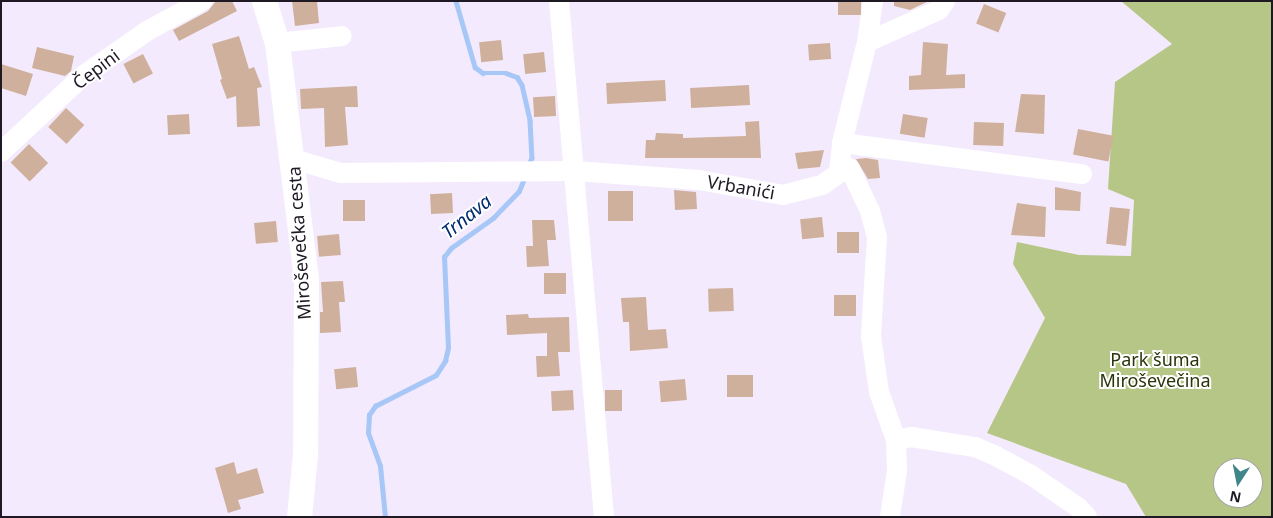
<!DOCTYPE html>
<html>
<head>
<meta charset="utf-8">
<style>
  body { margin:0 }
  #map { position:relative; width:1273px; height:518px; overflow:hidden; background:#f4eafd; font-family:"Noto Sans",sans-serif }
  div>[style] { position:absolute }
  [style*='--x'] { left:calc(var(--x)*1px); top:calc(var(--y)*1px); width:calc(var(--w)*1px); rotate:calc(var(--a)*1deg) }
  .green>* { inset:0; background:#b5c686 }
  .stream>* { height:4.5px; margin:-2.25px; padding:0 2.25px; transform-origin:2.25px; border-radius:2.25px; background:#a7c7f7 }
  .building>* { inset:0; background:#cfb09c; transform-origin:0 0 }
  .minor>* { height:20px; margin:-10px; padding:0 10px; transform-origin:10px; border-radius:10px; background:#fff }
  .major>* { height:25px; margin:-12.5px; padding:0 12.5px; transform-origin:12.5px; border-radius:12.5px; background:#fff }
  span { translate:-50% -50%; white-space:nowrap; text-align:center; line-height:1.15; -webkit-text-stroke:4px #fff; paint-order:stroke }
  .street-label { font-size:18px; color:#1f1924 }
  .park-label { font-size:18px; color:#2b340a }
  .water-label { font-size:19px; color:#002d70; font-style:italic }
  .frame { position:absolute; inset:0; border:2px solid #1f1924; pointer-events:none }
  .north { position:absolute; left:1213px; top:458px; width:50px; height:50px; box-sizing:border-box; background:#fff; border:1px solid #a5a3a7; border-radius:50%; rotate:191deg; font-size:14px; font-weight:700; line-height:20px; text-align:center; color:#1f1924 }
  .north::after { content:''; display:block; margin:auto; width:18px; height:22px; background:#3e868a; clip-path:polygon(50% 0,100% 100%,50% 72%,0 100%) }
</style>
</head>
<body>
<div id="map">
  <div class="green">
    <i style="clip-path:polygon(evenodd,1121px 1px,1272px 1px,1272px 517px,1146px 517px,1126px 484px,987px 433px,1045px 318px,1013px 264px,1017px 242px,1079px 255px,1131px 256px,1134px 200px,1108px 189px,1115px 82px,1172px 44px,1121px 1px,1223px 468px,1253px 468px,1253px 498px,1223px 498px,1223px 468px)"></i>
  </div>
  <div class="stream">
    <i style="--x:456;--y:1;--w:69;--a:73.9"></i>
    <i style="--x:475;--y:67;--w:10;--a:37"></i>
    <i style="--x:483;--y:73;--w:23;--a:0"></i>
    <i style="--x:506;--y:73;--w:12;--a:20"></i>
    <i style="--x:517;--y:77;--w:9;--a:58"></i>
    <i style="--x:522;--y:85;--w:37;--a:77"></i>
    <i style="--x:530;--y:121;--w:37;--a:87"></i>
    <i style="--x:532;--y:158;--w:10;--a:114"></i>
    <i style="--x:385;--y:517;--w:51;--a:-95.6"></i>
    <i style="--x:380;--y:466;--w:35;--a:-110"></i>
    <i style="--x:368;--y:433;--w:18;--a:-87"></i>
    <i style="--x:369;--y:415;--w:11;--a:-56"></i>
    <i style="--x:375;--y:406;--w:68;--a:-26.9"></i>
    <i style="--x:436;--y:375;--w:17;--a:-57"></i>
    <i style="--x:445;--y:361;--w:13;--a:-77"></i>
    <i style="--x:448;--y:348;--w:91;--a:-92.5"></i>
    <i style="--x:444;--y:257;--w:11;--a:-52"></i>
    <i style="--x:451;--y:248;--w:52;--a:-35.5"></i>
    <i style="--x:493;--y:218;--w:37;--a:-46"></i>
    <i style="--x:519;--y:191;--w:16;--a:-68"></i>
  </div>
  <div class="building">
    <i style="clip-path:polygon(216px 1px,232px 1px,237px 11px,179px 41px,173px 30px,208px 11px)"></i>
    <i style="clip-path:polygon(292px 1px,317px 1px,319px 23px,295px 26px)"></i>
    <i style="left:838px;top:1px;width:23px;height:14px"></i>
    <i style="clip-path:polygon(894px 1px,929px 1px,910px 10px,894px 6px)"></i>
    <i style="left:984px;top:4px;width:24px;height:21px;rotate:22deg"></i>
    <i style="clip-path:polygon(239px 36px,249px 69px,254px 67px,262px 87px,257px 88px,260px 126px,237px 127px,236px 96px,227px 99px,220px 80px,222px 79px,212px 44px)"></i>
    <i style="left:501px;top:40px;width:20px;height:22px;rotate:84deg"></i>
    <i style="clip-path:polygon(923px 42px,948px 44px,946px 75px,965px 74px,965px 88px,909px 90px,909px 76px,921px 75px)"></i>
    <i style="left:830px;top:43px;width:16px;height:22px;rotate:86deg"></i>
    <i style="clip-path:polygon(37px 47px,74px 56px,71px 71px,65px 76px,32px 68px)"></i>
    <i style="left:544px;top:52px;width:20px;height:21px;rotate:84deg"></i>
    <i style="left:143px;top:54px;width:22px;height:22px;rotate:63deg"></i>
    <i style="clip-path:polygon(1px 64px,33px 74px,26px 96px,1px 88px)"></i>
    <i style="left:665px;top:80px;width:21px;height:59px;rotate:87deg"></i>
    <i style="left:749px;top:85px;width:20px;height:59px;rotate:87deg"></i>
    <i style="clip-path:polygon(357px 86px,358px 107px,345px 107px,348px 145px,325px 147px,324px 108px,301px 109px,300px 89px)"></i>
    <i style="clip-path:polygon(1021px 94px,1045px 95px,1044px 134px,1015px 132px)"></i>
    <i style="left:555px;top:96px;width:20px;height:22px;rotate:87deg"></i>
    <i style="left:66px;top:108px;width:25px;height:26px;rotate:43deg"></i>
    <i style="left:189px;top:114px;width:20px;height:22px;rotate:87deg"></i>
    <i style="left:903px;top:114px;width:25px;height:20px;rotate:9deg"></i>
    <i style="clip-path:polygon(759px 121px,761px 158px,645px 158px,646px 140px,655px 140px,656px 133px,683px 134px,683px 138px,746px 136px,745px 122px)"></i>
    <i style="left:974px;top:122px;width:30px;height:23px;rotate:2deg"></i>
    <i style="left:1078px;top:129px;width:36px;height:26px;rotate:11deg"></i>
    <i style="left:29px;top:144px;width:27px;height:26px;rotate:45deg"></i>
    <i style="clip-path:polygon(824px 150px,820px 167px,798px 169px,795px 153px)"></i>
    <i style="clip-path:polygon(866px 158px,878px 160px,880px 178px,868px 179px,856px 159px)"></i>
    <i style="clip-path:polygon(1055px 187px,1081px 192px,1080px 211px,1055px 210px)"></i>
    <i style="clip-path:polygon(674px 190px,696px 192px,697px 209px,675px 210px)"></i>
    <i style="left:608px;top:191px;width:25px;height:30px"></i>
    <i style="left:452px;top:193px;width:20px;height:22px;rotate:87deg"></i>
    <i style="left:343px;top:200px;width:22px;height:21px"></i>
    <i style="clip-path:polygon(1017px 203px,1046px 207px,1045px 237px,1011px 235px)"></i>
    <i style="left:1110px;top:207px;width:20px;height:37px;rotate:6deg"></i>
    <i style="left:822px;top:217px;width:20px;height:22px;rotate:84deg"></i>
    <i style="clip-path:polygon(532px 220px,554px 220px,556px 240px,547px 240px,549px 266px,527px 267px,526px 246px,533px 246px)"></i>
    <i style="left:276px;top:221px;width:21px;height:22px;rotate:85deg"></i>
    <i style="left:837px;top:232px;width:22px;height:21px"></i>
    <i style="left:339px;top:234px;width:21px;height:22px;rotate:85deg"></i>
    <i style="left:544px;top:273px;width:22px;height:21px"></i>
    <i style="clip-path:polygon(343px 281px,345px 302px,339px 302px,341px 332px,320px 333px,320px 312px,323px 312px,321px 282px)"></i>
    <i style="left:733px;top:288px;width:23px;height:25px;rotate:88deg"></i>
    <i style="left:834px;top:295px;width:22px;height:21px"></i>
    <i style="clip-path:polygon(646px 297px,648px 330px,666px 329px,668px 348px,630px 351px,629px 322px,623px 322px,621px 298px)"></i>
    <i style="clip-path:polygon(528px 314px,529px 318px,569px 317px,570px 352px,558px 352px,560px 376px,537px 377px,536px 356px,547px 356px,547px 333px,507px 335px,506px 315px)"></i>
    <i style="left:356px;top:367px;width:20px;height:22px;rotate:84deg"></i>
    <i style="left:727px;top:375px;width:26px;height:22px"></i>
    <i style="left:685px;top:379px;width:21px;height:26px;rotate:85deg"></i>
    <i style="left:573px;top:390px;width:20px;height:22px;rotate:87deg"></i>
    <i style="left:605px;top:390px;width:17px;height:21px"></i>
    <i style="clip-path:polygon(234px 462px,237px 474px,257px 468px,264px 493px,238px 500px,241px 509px,228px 513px,215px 468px)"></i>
  </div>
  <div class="minor">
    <i style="--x:559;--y:1;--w:518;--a:85.02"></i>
    <i style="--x:867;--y:42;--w:41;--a:-81.7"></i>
    <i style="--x:277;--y:43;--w:65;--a:-6.1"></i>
    <i style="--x:842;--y:143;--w:242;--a:7.4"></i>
    <i style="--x:1;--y:152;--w:113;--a:-42.9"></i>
    <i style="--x:84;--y:75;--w:77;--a:-34.9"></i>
    <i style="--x:147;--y:31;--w:63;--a:-28.6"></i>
    <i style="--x:293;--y:159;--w:50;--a:16.3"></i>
    <i style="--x:341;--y:173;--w:234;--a:-0.5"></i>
    <i style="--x:575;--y:171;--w:124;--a:4.2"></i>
    <i style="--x:699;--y:180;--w:85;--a:10.1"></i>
    <i style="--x:783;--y:195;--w:40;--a:-14.4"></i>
    <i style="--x:822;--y:185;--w:21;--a:-35"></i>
    <i style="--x:839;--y:173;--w:30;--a:-84"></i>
    <i style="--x:842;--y:143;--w:104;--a:-76.1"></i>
    <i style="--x:867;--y:42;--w:79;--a:-24"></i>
    <i style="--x:939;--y:10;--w:11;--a:-56"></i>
    <i style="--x:840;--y:163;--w:12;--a:31"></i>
    <i style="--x:850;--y:169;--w:47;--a:64.5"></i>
    <i style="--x:870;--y:211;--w:27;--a:75"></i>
    <i style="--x:877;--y:237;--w:99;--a:93.5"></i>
    <i style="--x:871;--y:336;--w:57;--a:81.9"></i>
    <i style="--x:879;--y:392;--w:51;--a:70.5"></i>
    <i style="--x:896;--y:440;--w:31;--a:88"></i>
    <i style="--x:897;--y:471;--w:47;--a:98.7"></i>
    <i style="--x:896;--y:440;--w:15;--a:-11"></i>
    <i style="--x:911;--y:437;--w:65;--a:8.9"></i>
    <i style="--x:975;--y:447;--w:21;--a:23"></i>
    <i style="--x:994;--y:455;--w:42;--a:28.4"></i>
    <i style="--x:1031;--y:475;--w:58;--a:34.5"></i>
    <i style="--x:1079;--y:508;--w:12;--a:48"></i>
  </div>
  <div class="major">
    <i style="--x:264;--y:1;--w:44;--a:72.8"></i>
    <i style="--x:277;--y:43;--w:237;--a:83"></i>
    <i style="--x:306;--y:278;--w:176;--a:90.3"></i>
    <i style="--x:305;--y:454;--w:63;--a:95.4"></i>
  </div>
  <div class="street-label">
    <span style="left:96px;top:69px;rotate:-37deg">Čepini</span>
    <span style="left:741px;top:187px;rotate:10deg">Vrbanići</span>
    <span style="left:299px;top:243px;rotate:-94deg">Miroševečka cesta</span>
  </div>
  <div class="park-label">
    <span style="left:1155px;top:370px">Park šuma<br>Miroševečina</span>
  </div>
  <div class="water-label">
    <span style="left:467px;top:217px;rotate:-39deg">Trnava</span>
  </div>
  <div class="frame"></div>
  <div class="north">N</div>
</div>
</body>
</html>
